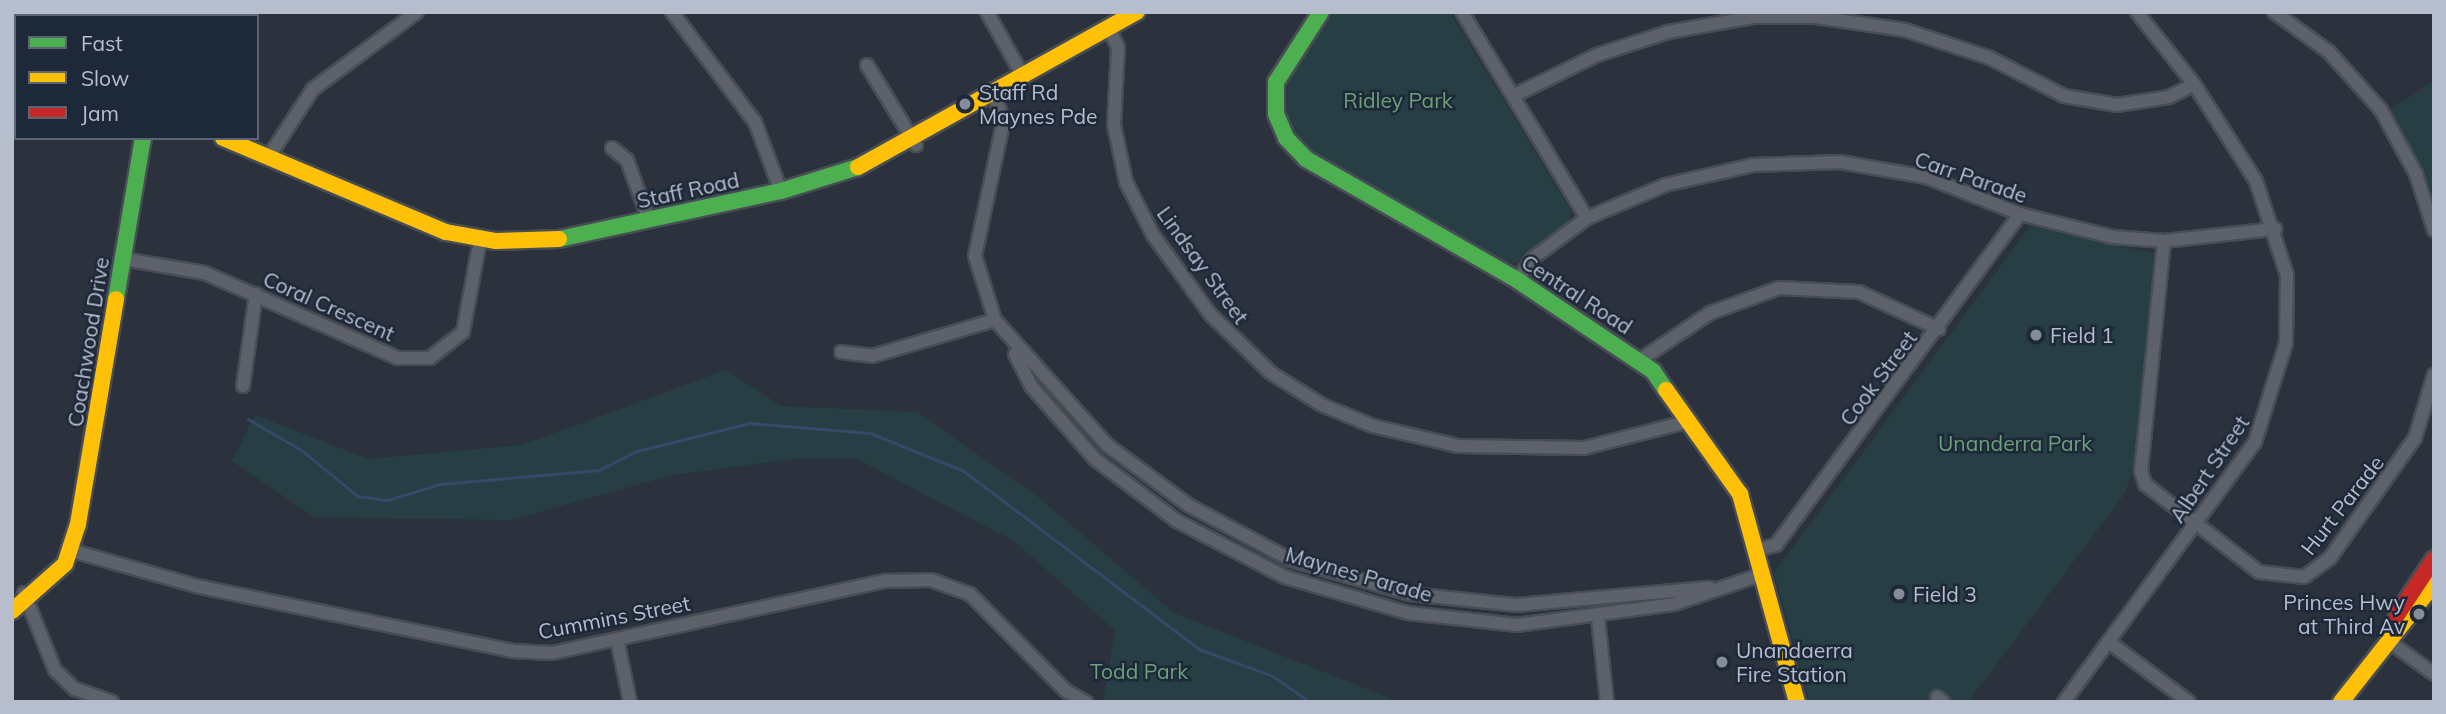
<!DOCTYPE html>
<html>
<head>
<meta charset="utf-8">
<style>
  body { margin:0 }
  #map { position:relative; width:2446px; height:714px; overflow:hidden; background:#2b323d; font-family:Mulish,sans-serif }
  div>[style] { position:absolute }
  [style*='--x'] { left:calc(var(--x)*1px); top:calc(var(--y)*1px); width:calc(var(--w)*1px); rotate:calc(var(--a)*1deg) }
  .green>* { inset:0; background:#273f44 }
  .stream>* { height:2.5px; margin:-1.25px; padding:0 1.25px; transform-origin:1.25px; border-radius:1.25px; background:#354969 }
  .roads { filter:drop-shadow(2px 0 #484d55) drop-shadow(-2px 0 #484d55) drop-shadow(0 2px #484d55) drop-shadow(0 -2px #484d55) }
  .street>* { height:12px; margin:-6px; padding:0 6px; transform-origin:6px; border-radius:6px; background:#5d616a }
  .fast>* { height:16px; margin:-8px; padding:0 8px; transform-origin:8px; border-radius:8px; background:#4caf50 }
  .slow>* { height:16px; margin:-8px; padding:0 8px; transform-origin:8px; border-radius:8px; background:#ffc107 }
  .jam>* { height:16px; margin:-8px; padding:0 8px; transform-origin:8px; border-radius:8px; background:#c62828 }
  .dots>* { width:19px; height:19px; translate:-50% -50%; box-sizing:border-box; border:4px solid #1d2839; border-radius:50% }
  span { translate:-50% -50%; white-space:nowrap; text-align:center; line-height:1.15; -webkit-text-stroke:5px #1d2839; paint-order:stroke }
  .poi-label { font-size:21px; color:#b6becd }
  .left { translate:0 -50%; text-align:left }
  .right { translate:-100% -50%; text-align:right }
  .park-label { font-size:21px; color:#6ba078 }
  .street-label { font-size:21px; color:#b6becd }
  .frame { position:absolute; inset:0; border:14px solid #b6becd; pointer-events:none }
  .legend { position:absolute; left:14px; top:14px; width:245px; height:126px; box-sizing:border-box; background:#1d2839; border:2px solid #5a6474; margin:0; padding:9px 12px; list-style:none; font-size:21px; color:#b6becd }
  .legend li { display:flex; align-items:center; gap:14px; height:35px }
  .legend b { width:35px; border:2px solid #5a6474 }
</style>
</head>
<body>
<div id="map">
  <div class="green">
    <i style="clip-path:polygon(1335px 12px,1450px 12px,1571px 211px,1569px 221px,1517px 263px,1506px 262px,1311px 153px,1286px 124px,1281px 85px)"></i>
    <i style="clip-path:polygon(2434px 81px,2434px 196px,2391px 109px)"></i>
    <i style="clip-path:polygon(2030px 226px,2157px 254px,2133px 471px,2125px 493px,1968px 702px,1810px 702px,1774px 573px)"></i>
    <i style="clip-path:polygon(726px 370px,781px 406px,917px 412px,1038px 497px,1174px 613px,1400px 702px,1103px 702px,1115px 630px,1014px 541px,855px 458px,800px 458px,673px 475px,511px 520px,314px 517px,232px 461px,255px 415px,368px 459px,522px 445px)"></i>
  </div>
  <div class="stream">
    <i style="--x:248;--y:419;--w:60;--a:30"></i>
    <i style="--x:300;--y:449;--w:75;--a:39"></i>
    <i style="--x:358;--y:496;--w:30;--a:8"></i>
    <i style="--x:388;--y:500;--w:54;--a:-17.1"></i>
    <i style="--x:440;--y:484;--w:160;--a:-5"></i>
    <i style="--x:599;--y:470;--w:42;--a:-26.6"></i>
    <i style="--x:637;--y:451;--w:116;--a:-13.9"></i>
    <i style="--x:750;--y:423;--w:120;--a:4.8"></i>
    <i style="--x:870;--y:433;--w:101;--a:22"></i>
    <i style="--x:964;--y:471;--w:295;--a:37.1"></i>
    <i style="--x:1199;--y:649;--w:79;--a:20"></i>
    <i style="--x:1273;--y:676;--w:45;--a:35.1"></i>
  </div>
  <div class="roads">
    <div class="street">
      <i style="--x:672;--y:12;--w:138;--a:53"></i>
      <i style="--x:755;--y:122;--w:74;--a:69.4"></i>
      <i style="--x:987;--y:12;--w:76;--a:60.7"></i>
      <i style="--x:1462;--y:12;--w:241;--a:58.8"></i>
      <i style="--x:2274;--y:12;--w:68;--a:36"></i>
      <i style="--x:2329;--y:52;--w:78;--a:48.1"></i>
      <i style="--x:2381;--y:110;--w:73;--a:61.3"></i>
      <i style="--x:2416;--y:174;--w:59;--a:72.2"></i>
      <i style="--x:1108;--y:26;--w:23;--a:65"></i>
      <i style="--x:1118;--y:47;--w:78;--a:92.9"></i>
      <i style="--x:1114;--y:125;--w:58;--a:78.1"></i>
      <i style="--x:1126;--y:182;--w:59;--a:63"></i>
      <i style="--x:1153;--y:235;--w:99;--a:54.1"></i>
      <i style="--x:1211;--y:315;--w:83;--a:44"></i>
      <i style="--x:1271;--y:373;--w:60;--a:32.1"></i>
      <i style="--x:1322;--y:405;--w:55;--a:22.4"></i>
      <i style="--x:1373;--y:426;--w:87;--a:13.2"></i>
      <i style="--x:1458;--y:446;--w:126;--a:0.9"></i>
      <i style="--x:1584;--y:448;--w:109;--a:-14.3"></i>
      <i style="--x:867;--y:65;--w:94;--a:58.5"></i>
      <i style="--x:1513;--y:96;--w:93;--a:-26"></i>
      <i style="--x:1597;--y:55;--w:75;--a:-17.9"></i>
      <i style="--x:1668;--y:32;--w:86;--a:-10"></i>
      <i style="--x:1753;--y:17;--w:63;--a:0"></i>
      <i style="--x:1816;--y:17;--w:90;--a:8.3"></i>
      <i style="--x:1905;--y:30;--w:89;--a:18.2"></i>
      <i style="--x:1990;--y:58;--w:83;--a:27.2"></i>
      <i style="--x:2064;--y:96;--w:54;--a:9.6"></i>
      <i style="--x:2117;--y:105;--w:53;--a:-8.7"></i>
      <i style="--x:2169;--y:97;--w:28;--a:-27"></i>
      <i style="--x:994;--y:97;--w:24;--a:66"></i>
      <i style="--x:1004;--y:119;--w:140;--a:102"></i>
      <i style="--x:975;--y:256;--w:67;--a:72.6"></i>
      <i style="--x:995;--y:320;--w:168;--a:48.1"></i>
      <i style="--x:1107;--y:445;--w:101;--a:36.5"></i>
      <i style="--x:1188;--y:505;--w:117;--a:28.1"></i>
      <i style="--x:1291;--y:560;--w:124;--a:15.9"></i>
      <i style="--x:1410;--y:594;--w:108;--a:5.9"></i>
      <i style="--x:1517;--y:605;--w:193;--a:-5.1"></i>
      <i style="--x:12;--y:106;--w:20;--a:-79"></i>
      <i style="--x:612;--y:148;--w:19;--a:39"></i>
      <i style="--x:627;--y:160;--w:64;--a:69.9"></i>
      <i style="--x:268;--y:158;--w:82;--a:-56.9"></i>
      <i style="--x:313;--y:89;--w:129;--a:-36.5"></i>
      <i style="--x:2164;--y:241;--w:231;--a:95.7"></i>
      <i style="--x:2141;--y:471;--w:14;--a:73"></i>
      <i style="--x:2145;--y:484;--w:144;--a:37.7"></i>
      <i style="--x:2259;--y:572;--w:45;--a:6.3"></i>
      <i style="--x:2304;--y:577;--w:32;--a:-36"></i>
      <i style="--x:2330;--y:558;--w:147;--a:-54.7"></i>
      <i style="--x:2415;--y:438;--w:66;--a:-73.2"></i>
      <i style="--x:123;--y:259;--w:83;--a:9.7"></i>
      <i style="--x:205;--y:273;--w:211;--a:23.8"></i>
      <i style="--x:398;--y:358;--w:32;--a:0"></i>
      <i style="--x:430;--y:358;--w:42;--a:-38.2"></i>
      <i style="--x:463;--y:332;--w:94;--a:-79.5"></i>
      <i style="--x:1517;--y:280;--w:27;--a:-54"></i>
      <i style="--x:1533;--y:258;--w:67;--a:-36.5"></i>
      <i style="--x:1587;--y:218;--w:85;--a:-22.9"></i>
      <i style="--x:1665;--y:185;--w:90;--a:-12.8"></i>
      <i style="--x:1753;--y:165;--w:87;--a:-2"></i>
      <i style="--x:1840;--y:162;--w:87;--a:9.9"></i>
      <i style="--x:1926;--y:177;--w:101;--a:21.5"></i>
      <i style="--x:2020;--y:214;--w:96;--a:13.9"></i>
      <i style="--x:2113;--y:237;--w:51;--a:4.5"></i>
      <i style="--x:2164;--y:241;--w:112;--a:-6.2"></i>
      <i style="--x:841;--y:352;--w:31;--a:7"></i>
      <i style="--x:872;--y:356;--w:128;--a:-16.3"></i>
      <i style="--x:1015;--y:354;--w:37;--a:63"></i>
      <i style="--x:1032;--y:387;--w:96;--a:48.8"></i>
      <i style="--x:1095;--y:459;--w:103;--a:37.1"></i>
      <i style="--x:1177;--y:521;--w:122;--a:27.4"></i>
      <i style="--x:1285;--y:577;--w:128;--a:16.3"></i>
      <i style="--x:1408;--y:613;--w:110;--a:6.3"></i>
      <i style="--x:1517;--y:625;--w:158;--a:-7.6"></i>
      <i style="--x:1674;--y:604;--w:94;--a:-18.6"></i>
      <i style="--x:1640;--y:360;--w:84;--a:-33.9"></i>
      <i style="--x:1710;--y:313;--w:73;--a:-19.9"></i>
      <i style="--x:1779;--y:288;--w:80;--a:2.9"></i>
      <i style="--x:1859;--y:292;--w:88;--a:24.8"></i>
      <i style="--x:243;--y:386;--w:93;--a:-82"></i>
      <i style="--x:69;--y:550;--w:132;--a:15.8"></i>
      <i style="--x:196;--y:586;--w:323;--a:11.6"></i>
      <i style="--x:512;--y:651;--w:40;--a:2.9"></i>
      <i style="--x:552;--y:653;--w:342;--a:-12.2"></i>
      <i style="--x:886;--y:581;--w:45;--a:-1.3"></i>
      <i style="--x:931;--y:580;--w:41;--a:19.7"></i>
      <i style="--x:970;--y:594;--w:136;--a:45.3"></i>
      <i style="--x:1066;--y:691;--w:23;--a:29"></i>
      <i style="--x:1756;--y:550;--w:21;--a:-14"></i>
      <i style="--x:1776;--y:545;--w:411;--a:-53.6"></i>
      <i style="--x:24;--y:593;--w:83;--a:68.1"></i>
      <i style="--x:55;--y:670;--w:28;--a:44"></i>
      <i style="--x:75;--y:689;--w:39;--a:19"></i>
      <i style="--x:1598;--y:618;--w:84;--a:83.9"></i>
      <i style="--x:617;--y:639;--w:64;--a:78.3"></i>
      <i style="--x:2387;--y:640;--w:58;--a:35.9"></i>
      <i style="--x:2109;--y:642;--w:100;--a:36.9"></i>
      <i style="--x:1937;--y:697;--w:8;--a:40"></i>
      <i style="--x:2064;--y:702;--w:323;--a:-53.7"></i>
      <i style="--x:2255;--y:442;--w:104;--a:-72.6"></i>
      <i style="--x:2286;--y:343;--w:68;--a:-89.2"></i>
      <i style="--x:2287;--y:275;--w:99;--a:-108.3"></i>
      <i style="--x:2256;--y:181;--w:115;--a:-122.6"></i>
      <i style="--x:2194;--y:84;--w:92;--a:-128.4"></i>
    </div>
    <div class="fast">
      <i style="--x:1321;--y:12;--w:83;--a:122.7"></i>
      <i style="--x:1276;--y:82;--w:32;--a:90"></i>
      <i style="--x:1276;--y:114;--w:26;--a:67"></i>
      <i style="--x:1286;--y:138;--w:29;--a:46"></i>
      <i style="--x:1306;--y:159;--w:243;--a:29.8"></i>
      <i style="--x:1517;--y:280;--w:164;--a:33.8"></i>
      <i style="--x:1653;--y:371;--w:23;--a:56"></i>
      <i style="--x:559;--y:239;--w:227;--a:-12.2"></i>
      <i style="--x:781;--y:191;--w:81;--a:-17.3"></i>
      <i style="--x:116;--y:299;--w:163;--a:-80.5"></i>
    </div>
    <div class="slow">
      <i style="--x:223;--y:138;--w:242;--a:22.9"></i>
      <i style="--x:446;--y:232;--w:51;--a:10.2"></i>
      <i style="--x:496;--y:241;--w:63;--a:-1.8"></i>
      <i style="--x:858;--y:167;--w:319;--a:-29.1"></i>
      <i style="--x:1666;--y:390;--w:128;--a:54.6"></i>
      <i style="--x:1740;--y:494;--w:216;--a:74.7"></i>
      <i style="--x:12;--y:611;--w:71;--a:-41.6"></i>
      <i style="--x:65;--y:564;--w:42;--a:-72"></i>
      <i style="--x:78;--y:524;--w:228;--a:-80.4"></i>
      <i style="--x:2341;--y:702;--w:150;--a:-51.8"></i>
    </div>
    <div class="jam">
      <i style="--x:2397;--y:615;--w:67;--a:-56.5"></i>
    </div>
  </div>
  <div class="dots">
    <i style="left:965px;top:104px;background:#858d9b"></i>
    <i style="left:2036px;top:335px;background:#858d9b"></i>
    <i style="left:1899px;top:594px;background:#858d9b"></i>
    <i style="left:2419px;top:614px;background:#858d9b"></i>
    <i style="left:1722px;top:662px;background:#858d9b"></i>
  </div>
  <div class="poi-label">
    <span class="left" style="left:979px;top:104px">Staff Rd<br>Maynes Pde</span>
    <span class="left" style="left:2050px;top:335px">Field 1</span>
    <span class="left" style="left:1913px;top:594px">Field 3</span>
    <span class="right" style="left:2405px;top:614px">Princes Hwy<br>at Third Av</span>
    <span class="left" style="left:1736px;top:662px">Unandaerra<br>Fire Station</span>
  </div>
  <div class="park-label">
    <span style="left:1398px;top:100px">Ridley Park</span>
    <span style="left:2015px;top:443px">Unanderra Park</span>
    <span style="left:1139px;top:671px">Todd Park</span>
  </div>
  <div class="street-label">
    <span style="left:1971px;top:177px;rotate:19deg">Carr Parade</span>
    <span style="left:688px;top:190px;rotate:-12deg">Staff Road</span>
    <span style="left:1203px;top:265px;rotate:54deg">Lindsay Street</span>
    <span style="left:1577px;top:294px;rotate:33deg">Central Road</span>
    <span style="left:329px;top:306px;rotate:24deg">Coral Crescent</span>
    <span style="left:88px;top:342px;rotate:-81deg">Coachwood Drive</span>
    <span style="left:1878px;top:378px;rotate:-53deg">Cook Street</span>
    <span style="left:2209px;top:469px;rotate:-56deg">Albert Street</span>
    <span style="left:2342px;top:505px;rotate:-52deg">Hurt Parade</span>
    <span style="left:1359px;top:574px;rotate:16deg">Maynes Parade</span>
    <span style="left:614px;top:617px;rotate:-11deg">Cummins Street</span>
  </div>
  <div class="frame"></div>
  <ul class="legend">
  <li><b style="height:9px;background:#4caf50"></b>Fast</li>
  <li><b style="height:9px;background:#ffc107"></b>Slow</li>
  <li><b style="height:9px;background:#c62828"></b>Jam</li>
  </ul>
</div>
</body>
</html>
